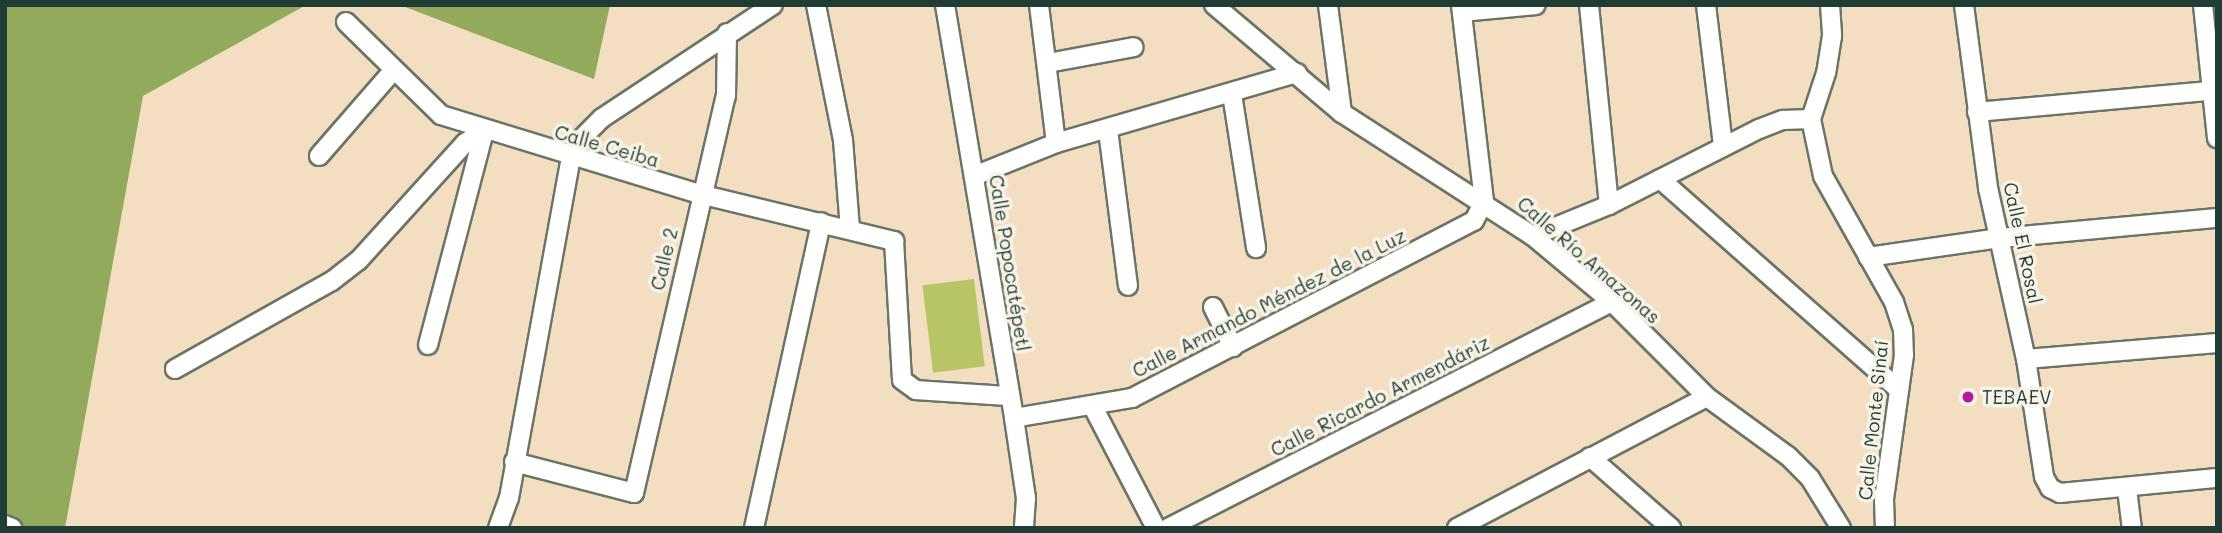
<!DOCTYPE html>
<html>
<head>
<meta charset="utf-8">
<style>
  body { margin:0 }
  #map { position:relative; width:2222px; height:533px; overflow:hidden; background:#f4dec1; font-family:Mali,sans-serif }
  div>[style] { position:absolute }
  [style*='--x'] { left:calc(var(--x)*1px); top:calc(var(--y)*1px); width:calc(var(--w)*1px); rotate:calc(var(--a)*1deg) }
  .green>* { inset:0; background:#b8c567; transform-origin:0 0 }
  .forest>* { inset:0; background:#92aa5c }
  .roads { filter:drop-shadow(2px 0 #6a7565) drop-shadow(-2px 0 #6a7565) drop-shadow(0 2px #6a7565) drop-shadow(0 -2px #6a7565) }
  .minor>* { height:18px; margin:-9px; padding:0 9px; transform-origin:9px; border-radius:9px; background:#fff }
  .dots>* { width:19px; height:19px; translate:-50% -50%; box-sizing:border-box; border:4px solid #f7f3e8; border-radius:50% }
  span { translate:-50% -50%; white-space:nowrap; text-align:center; line-height:1.15; -webkit-text-stroke:7px #f7f3e8; paint-order:stroke }
  .street-label { font-size:19px; color:#1f3d34 }
  .poi-label { font-size:19px; color:#1f3d34 }
  .left { translate:0 -50%; text-align:left }
  .frame { position:absolute; inset:0; border:7px solid #1f3d34; pointer-events:none }
</style>
</head>
<body>
<div id="map">
  <div class="green">
    <i style="left:974px;top:279px;width:88px;height:52px;rotate:83deg"></i>
  </div>
  <div class="forest">
    <i style="clip-path:polygon(5px 5px,306px 5px,143px 96px,65px 528px,5px 528px)"></i>
    <i style="clip-path:polygon(400px 5px,610px 5px,594px 79px)"></i>
  </div>
  <div class="roads">
    <div class="minor">
      <i style="--x:816;--y:5;--w:138;--a:78.7"></i>
      <i style="--x:843;--y:140;--w:89;--a:85.5"></i>
      <i style="--x:945;--y:5;--w:419;--a:80.5"></i>
      <i style="--x:1014;--y:418;--w:81;--a:81.5"></i>
      <i style="--x:1026;--y:498;--w:30;--a:94"></i>
      <i style="--x:1039;--y:5;--w:139;--a:83"></i>
      <i style="--x:1214;--y:5;--w:167;--a:40.2"></i>
      <i style="--x:1342;--y:113;--w:227;--a:32.8"></i>
      <i style="--x:1533;--y:236;--w:103;--a:39.9"></i>
      <i style="--x:1612;--y:302;--w:134;--a:45"></i>
      <i style="--x:1707;--y:397;--w:100;--a:36.1"></i>
      <i style="--x:1788;--y:456;--w:31;--a:45"></i>
      <i style="--x:1810;--y:478;--w:59;--a:58.2"></i>
      <i style="--x:1328;--y:5;--w:109;--a:82.6"></i>
      <i style="--x:1589;--y:5;--w:201;--a:84.3"></i>
      <i style="--x:1706;--y:5;--w:141;--a:83.1"></i>
      <i style="--x:1830;--y:5;--w:31;--a:86"></i>
      <i style="--x:1832;--y:36;--w:37;--a:99"></i>
      <i style="--x:1826;--y:73;--w:48;--a:108.1"></i>
      <i style="--x:1811;--y:119;--w:58;--a:78.1"></i>
      <i style="--x:1823;--y:176;--w:145;--a:60.6"></i>
      <i style="--x:1894;--y:302;--w:28;--a:72"></i>
      <i style="--x:1903;--y:329;--w:26;--a:88"></i>
      <i style="--x:1904;--y:355;--w:146;--a:97.9"></i>
      <i style="--x:1884;--y:500;--w:28;--a:88"></i>
      <i style="--x:1964;--y:5;--w:185;--a:82.5"></i>
      <i style="--x:1988;--y:188;--w:175;--a:77.5"></i>
      <i style="--x:2026;--y:359;--w:119;--a:81.3"></i>
      <i style="--x:2044;--y:477;--w:13;--a:61"></i>
      <i style="--x:2050;--y:488;--w:11;--a:27"></i>
      <i style="--x:2060;--y:493;--w:158;--a:-5.5"></i>
      <i style="--x:2203;--y:5;--w:134;--a:84"></i>
      <i style="--x:1462;--y:12;--w:74;--a:-5.4"></i>
      <i style="--x:346;--y:22;--w:133;--a:44.4"></i>
      <i style="--x:441;--y:115;--w:271;--a:17"></i>
      <i style="--x:700;--y:194;--w:200;--a:13.6"></i>
      <i style="--x:894;--y:241;--w:139;--a:86.7"></i>
      <i style="--x:902;--y:380;--w:17;--a:36"></i>
      <i style="--x:916;--y:390;--w:94;--a:3.7"></i>
      <i style="--x:1048;--y:63;--w:87;--a:-10.5"></i>
      <i style="--x:1232;--y:94;--w:156;--a:81.1"></i>
      <i style="--x:1977;--y:112;--w:241;--a:-5.2"></i>
      <i style="--x:1108;--y:130;--w:157;--a:82.7"></i>
      <i style="--x:319;--y:156;--w:113;--a:-49"></i>
      <i style="--x:974;--y:176;--w:88;--a:-21.9"></i>
      <i style="--x:1056;--y:143;--w:251;--a:-16.2"></i>
      <i style="--x:1660;--y:179;--w:319;--a:41.4"></i>
      <i style="--x:1533;--y:236;--w:82;--a:-22.2"></i>
      <i style="--x:1609;--y:205;--w:168;--a:-26.9"></i>
      <i style="--x:1759;--y:129;--w:26;--a:-21"></i>
      <i style="--x:1783;--y:120;--w:28;--a:-2"></i>
      <i style="--x:1868;--y:257;--w:133;--a:-8.2"></i>
      <i style="--x:2000;--y:238;--w:218;--a:-5.3"></i>
      <i style="--x:1213;--y:307;--w:45;--a:63.4"></i>
      <i style="--x:428;--y:345;--w:221;--a:-75.3"></i>
      <i style="--x:2026;--y:359;--w:192;--a:-4.8"></i>
      <i style="--x:175;--y:369;--w:180;--a:-29.3"></i>
      <i style="--x:332;--y:281;--w:33;--a:-38"></i>
      <i style="--x:358;--y:261;--w:159;--a:-47.8"></i>
      <i style="--x:465;--y:143;--w:22;--a:-32"></i>
      <i style="--x:1092;--y:405;--w:139;--a:62.5"></i>
      <i style="--x:1014;--y:418;--w:120;--a:-9.6"></i>
      <i style="--x:1132;--y:398;--w:385;--a:-27.4"></i>
      <i style="--x:1474;--y:221;--w:22;--a:-63"></i>
      <i style="--x:1484;--y:201;--w:197;--a:-96.7"></i>
      <i style="--x:1590;--y:457;--w:108;--a:41.2"></i>
      <i style="--x:514;--y:462;--w:124;--a:14.5"></i>
      <i style="--x:634;--y:493;--w:408;--a:-77"></i>
      <i style="--x:726;--y:96;--w:63;--a:-89.1"></i>
      <i style="--x:2127;--y:489;--w:39;--a:83"></i>
      <i style="--x:5;--y:525;--w:8;--a:23"></i>
      <i style="--x:498;--y:528;--w:32;--a:-70"></i>
      <i style="--x:509;--y:498;--w:347;--a:-79.7"></i>
      <i style="--x:571;--y:157;--w:22;--a:-60"></i>
      <i style="--x:582;--y:138;--w:28;--a:-45"></i>
      <i style="--x:602;--y:118;--w:205;--a:-33.5"></i>
      <i style="--x:754;--y:528;--w:313;--a:-77.6"></i>
      <i style="--x:1168;--y:528;--w:498;--a:-27"></i>
      <i style="--x:1457;--y:528;--w:282;--a:-27.7"></i>
    </div>
  </div>
  <div class="dots">
    <i style="left:1968px;top:397px;background:#b5179e"></i>
  </div>
  <div class="street-label">
    <span style="left:607px;top:146px;rotate:16deg">Calle Ceiba</span>
    <span style="left:2023px;top:243px;rotate:78deg">Calle El Rosal</span>
    <span style="left:664px;top:259px;rotate:-77deg">Calle 2</span>
    <span style="left:1589px;top:260px;rotate:41deg">Calle Río Amazonas</span>
    <span style="left:1010px;top:263px;rotate:81deg">Calle Popocatépetl</span>
    <span style="left:1269px;top:303px;rotate:-27deg">Calle Armando Méndez de la Luz</span>
    <span style="left:1380px;top:396px;rotate:-27deg">Calle Ricardo Armendáriz</span>
    <span style="left:1873px;top:420px;rotate:-84deg">Calle Monte Sinaí</span>
  </div>
  <div class="poi-label">
    <span class="left" style="left:1982px;top:397px">TEBAEV</span>
  </div>
  <div class="frame"></div>
</div>
</body>
</html>
